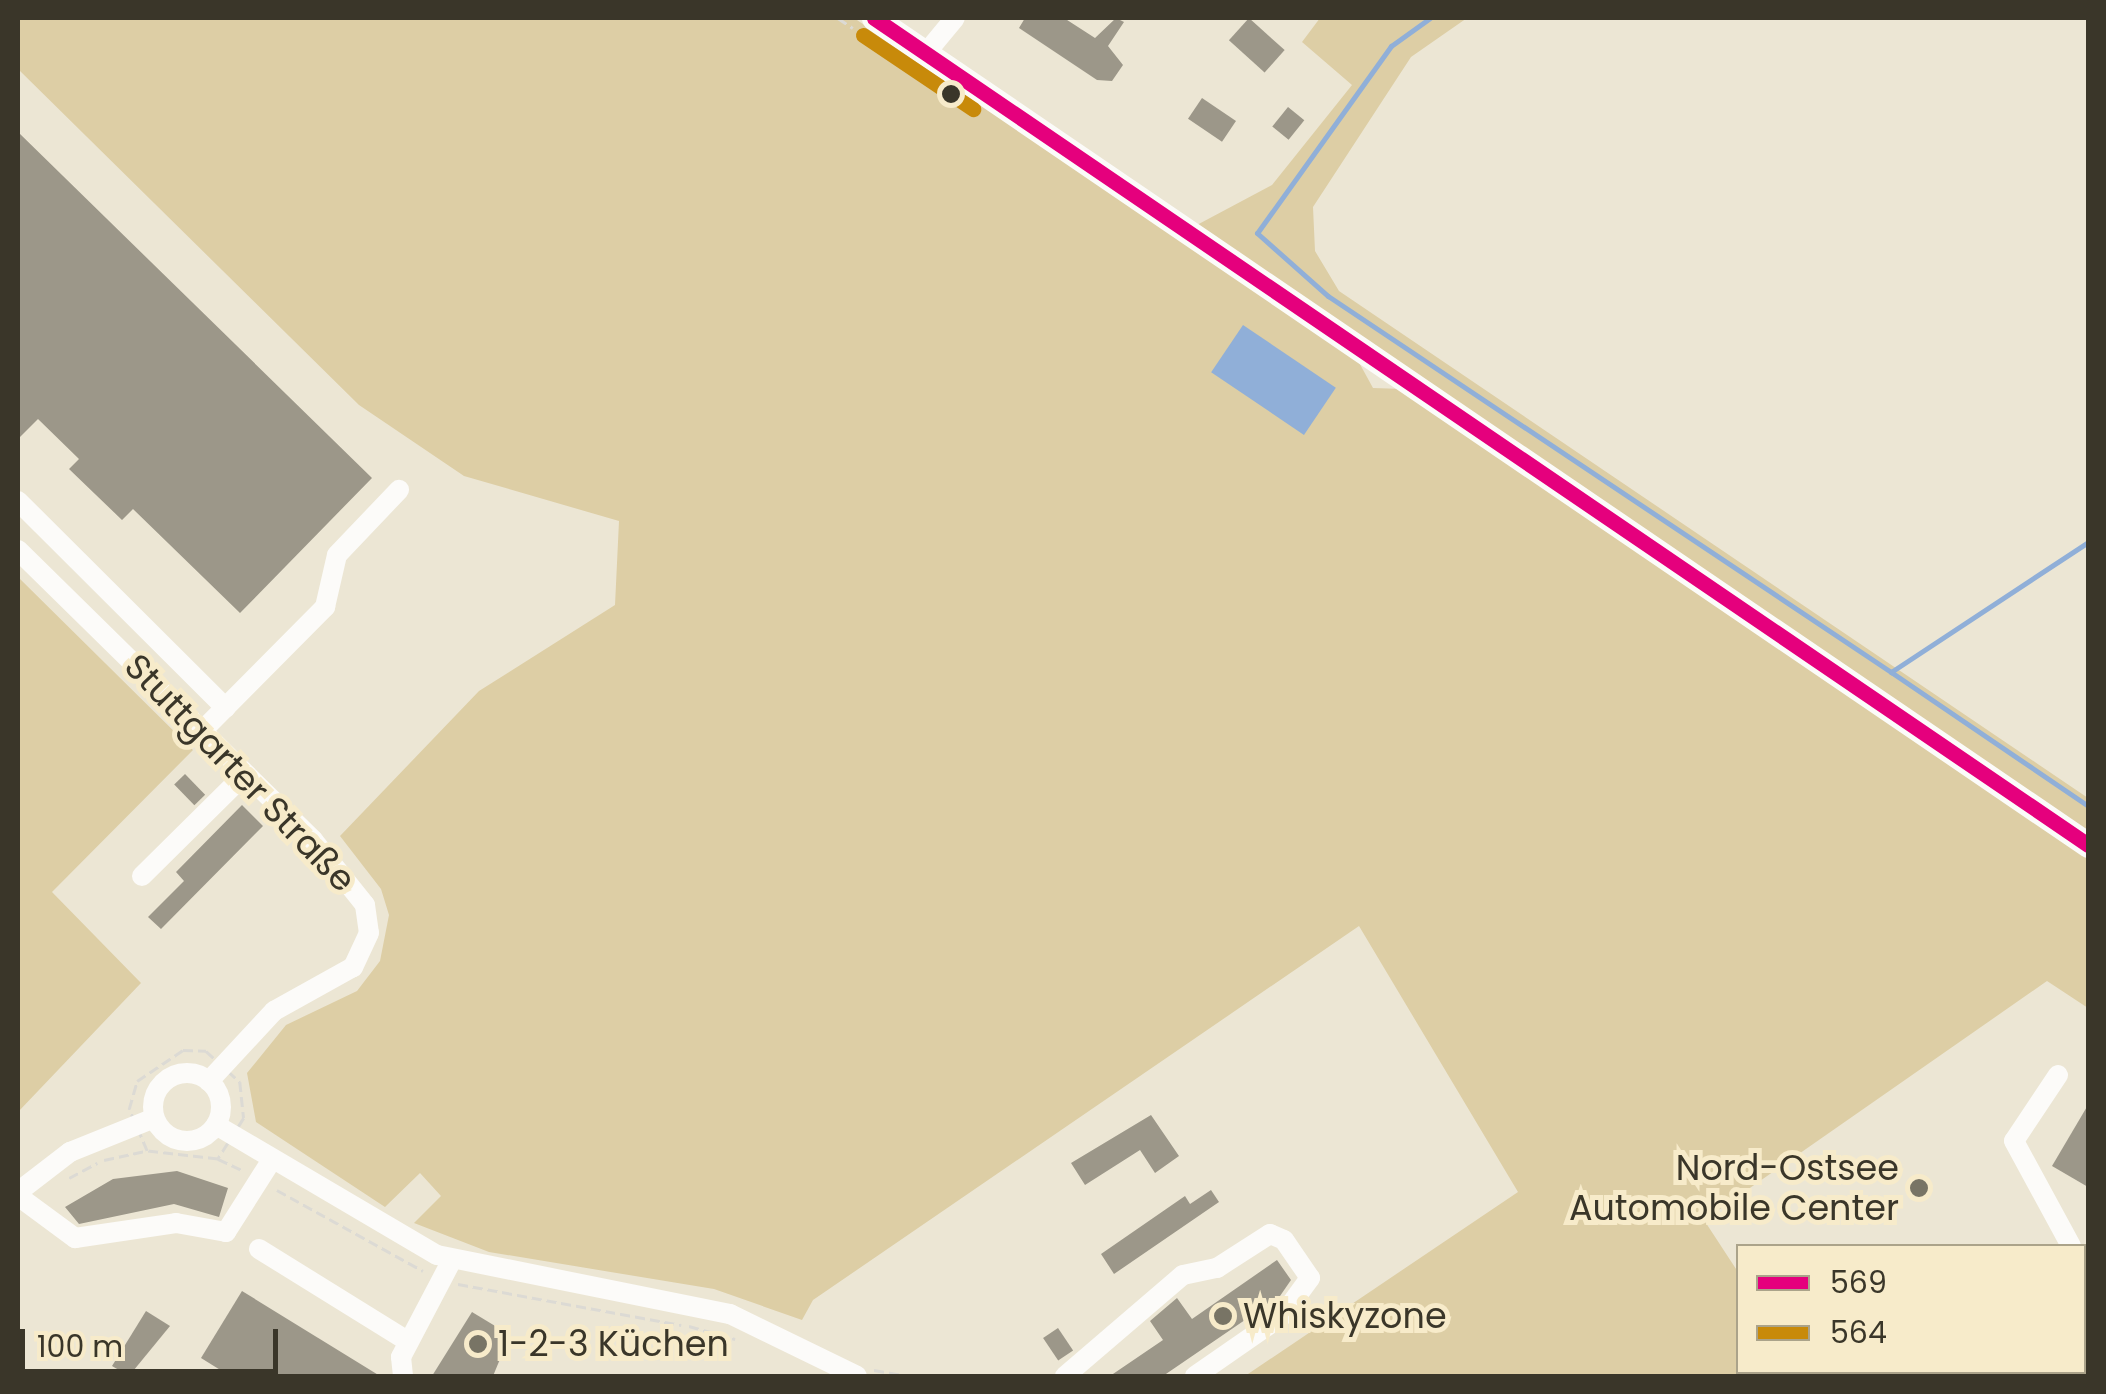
<!DOCTYPE html>
<html>
<head>
<meta charset="utf-8">
<style>
  body { margin:0 }
  #map { position:relative; width:2106px; height:1394px; overflow:hidden; background:#ece6d4; font-family:Poppins,sans-serif }
  div>[style] { position:absolute }
  [style*='--x'] { left:calc(var(--x)*1px); top:calc(var(--y)*1px); width:calc(var(--w)*1px); rotate:calc(var(--a)*1deg) }
  .green>* { inset:0; background:#ddcea5 }
  .water>* { inset:0; background:#90afd8; transform-origin:0 0 }
  .stream>* { height:5px; margin:-2.5px; padding:0 2.5px; transform-origin:2.5px; border-radius:2.5px; background:#90afd8 }
  .building>* { inset:0; background:#9c9789; transform-origin:0 0 }
  .path>* { height:2.5px; margin-top:-1.25px; transform-origin:0; background:repeating-linear-gradient(90deg,#dcdad4 0 10px,transparent 0 15px) }
  .minor>* { height:20px; margin:-10px; padding:0 10px; transform-origin:10px; border-radius:10px; background:#fcfbf9 }
  .minor>.ring { margin:-10px; padding:0; box-sizing:content-box; background:none; border:20px solid #fcfbf9; border-radius:50% }
  .major>* { height:25px; margin:-12.5px; padding:0 12.5px; transform-origin:12.5px; border-radius:12.5px; background:#fcfbf9 }
  .bus-1>* { height:15px; margin:-7.5px; padding:0 7.5px; transform-origin:7.5px; border-radius:7.5px; background:#e5007d }
  .bus-2>* { height:15px; margin:-7.5px; padding:0 7.5px; transform-origin:7.5px; border-radius:7.5px; background:#c88a0a }
  .dots>* { width:28px; height:28px; translate:-50% -50%; box-sizing:border-box; border:5px solid #f7ebca; border-radius:50% }
  span { translate:-50% -50%; white-space:nowrap; text-align:center; line-height:1.15; -webkit-text-stroke:10px #f7ebca; paint-order:stroke }
  .street-label { font-size:35px; color:#3a3629 }
  .poi-label { font-size:35px; color:#3a3629 }
  .right { translate:-100% -50%; text-align:right }
  .left { translate:0 -50%; text-align:left }
  .frame { position:absolute; inset:0; border:20px solid #3a3629; pointer-events:none }
  .legend { position:absolute; left:1736px; top:1244px; width:350px; height:130px; box-sizing:border-box; background:#f7ebca; border:2px solid #aba38a; margin:0; padding:12px 18px; list-style:none; font-size:30px; color:#3a3629 }
  .legend li { display:flex; align-items:center; gap:20px; height:50px }
  .legend b { width:50px; border:2px solid #aba38a }
  .scale { position:absolute; left:20px; top:1329px; width:258px; height:45px; box-sizing:border-box; border:5px solid #3a3629; border-top:0; padding-left:12px; font-size:30px; line-height:35px; white-space:nowrap; color:#3a3629; -webkit-text-stroke:8px #f7ebca; paint-order:stroke }
</style>
</head>
<body>
<div id="map">
  <div class="green">
    <i style="clip-path:polygon(18px 18px,854px 18px,1356px 357px,1373px 388px,1404px 389px,2088px 857px,2088px 1008px,2047px 981px,1704px 1220px,1738px 1272px,1738px 1372px,1808px 1376px,1245px 1376px,1518px 1192px,1359px 926px,813px 1300px,802px 1320px,714px 1289px,489px 1252px,414px 1223px,441px 1196px,420px 1173px,385px 1207px,256px 1122px,247px 1073px,286px 1025px,357px 991px,380px 961px,389px 915px,381px 889px,340px 836px,479px 691px,615px 605px,619px 521px,464px 476px,359px 405px,18px 69px)"></i>
    <i style="clip-path:polygon(1320px 18px,1467px 18px,1411px 57px,1313px 207px,1315px 251px,1339px 291px,2088px 798px,2088px 832px,1195px 226px,1272px 185px,1352px 85px,1302px 42px)"></i>
    <i style="clip-path:polygon(18px 577px,193px 750px,52px 892px,141px 983px,18px 1112px)"></i>
  </div>
  <div class="water">
    <i style="left:1243px;top:325px;width:112px;height:57px;rotate:34deg"></i>
  </div>
  <div class="stream">
    <i style="--x:1430;--y:18;--w:48;--a:144.3"></i>
    <i style="--x:1391;--y:46;--w:230;--a:125.6"></i>
    <i style="--x:1257;--y:233;--w:95;--a:41.6"></i>
    <i style="--x:1328;--y:296;--w:677;--a:33.74"></i>
    <i style="--x:1891;--y:672;--w:236;--a:-33.4"></i>
    <i style="--x:1891;--y:672;--w:238;--a:34.2"></i>
  </div>
  <div class="building">
    <i style="clip-path:polygon(1025px 18px,1064px 18px,1095px 38px,1116px 18px,1124px 22px,1108px 46px,1123px 65px,1112px 81px,1097px 80px,1019px 28px)"></i>
    <i style="left:1249px;top:18px;width:48px;height:30px;rotate:42deg"></i>
    <i style="left:1202px;top:98px;width:41px;height:25px;rotate:34deg"></i>
    <i style="left:1288px;top:107px;width:21px;height:25px;rotate:39deg"></i>
    <i style="clip-path:polygon(18px 132px,372px 478px,240px 613px,133px 509px,122px 520px,69px 469px,79px 459px,38px 419px,18px 439px)"></i>
    <i style="left:185px;top:774px;width:29px;height:15px;rotate:46deg"></i>
    <i style="clip-path:polygon(242px 805px,263px 826px,161px 929px,148px 917px,184px 881px,176px 872px)"></i>
    <i style="clip-path:polygon(2088px 1105px,2088px 1187px,2052px 1166px)"></i>
    <i style="clip-path:polygon(1151px 1115px,1179px 1156px,1155px 1173px,1140px 1150px,1085px 1185px,1071px 1163px)"></i>
    <i style="clip-path:polygon(177px 1171px,228px 1188px,219px 1217px,174px 1204px,79px 1224px,65px 1207px,113px 1179px)"></i>
    <i style="clip-path:polygon(1211px 1190px,1219px 1202px,1114px 1274px,1101px 1254px,1185px 1196px,1190px 1204px)"></i>
    <i style="clip-path:polygon(1277px 1260px,1291px 1280px,1280px 1296px,1163px 1376px,1110px 1376px,1163px 1340px,1150px 1321px,1177px 1298px,1192px 1319px)"></i>
    <i style="clip-path:polygon(242px 1291px,380px 1376px,230px 1376px,201px 1358px)"></i>
    <i style="clip-path:polygon(146px 1311px,170px 1326px,129px 1376px,112px 1366px)"></i>
    <i style="clip-path:polygon(472px 1312px,510px 1335px,493px 1376px,432px 1376px)"></i>
    <i style="left:1058px;top:1328px;width:27px;height:18px;rotate:56deg"></i>
  </div>
  <div class="path">
    <i style="--x:838;--y:18;--w:18;--a:34"></i>
    <i style="--x:183;--y:1050;--w:23;--a:2"></i>
    <i style="--x:206;--y:1051;--w:46;--a:42.4"></i>
    <i style="--x:240;--y:1082;--w:36;--a:84"></i>
    <i style="--x:244;--y:1118;--w:49;--a:122.4"></i>
    <i style="--x:218;--y:1159;--w:71;--a:-173.6"></i>
    <i style="--x:147;--y:1151;--w:46;--a:-113.2"></i>
    <i style="--x:129;--y:1109;--w:29;--a:-74"></i>
    <i style="--x:137;--y:1081;--w:55;--a:-34"></i>
    <i style="--x:218;--y:1159;--w:29;--a:25"></i>
    <i style="--x:104;--y:1160;--w:42;--a:-12.4"></i>
    <i style="--x:69;--y:1178;--w:32;--a:-28"></i>
    <i style="--x:277;--y:1190;--w:167;--a:29"></i>
    <i style="--x:458;--y:1284;--w:227;--a:10.4"></i>
    <i style="--x:689;--y:1326;--w:48;--a:15.8"></i>
    <i style="--x:874;--y:1370;--w:36;--a:10"></i>
  </div>
  <div class="minor">
    <i style="--x:926;--y:53;--w:45;--a:-50.4"></i>
    <i style="--x:18;--y:501;--w:293;--a:44.9"></i>
    <i style="--x:18;--y:550;--w:414;--a:44.5"></i>
    <i style="--x:313;--y:840;--w:83;--a:51.3"></i>
    <i style="--x:365;--y:905;--w:28;--a:82"></i>
    <i style="--x:369;--y:933;--w:38;--a:115"></i>
    <i style="--x:353;--y:967;--w:90;--a:150.9"></i>
    <i style="--x:274;--y:1011;--w:96;--a:132.9"></i>
    <i style="--x:202;--y:731;--w:175;--a:-45.2"></i>
    <i style="--x:325;--y:607;--w:53;--a:-77"></i>
    <i style="--x:337;--y:555;--w:90;--a:-46.4"></i>
    <i style="--x:142;--y:876;--w:145;--a:-44.7"></i>
    <i class="ring" style="left:153px;top:1073px;width:48px;height:48px"></i>
    <i style="--x:2058;--y:1075;--w:79;--a:123.7"></i>
    <i style="--x:2014;--y:1141;--w:119;--a:61.5"></i>
    <i style="--x:216;--y:1125;--w:256;--a:30.5"></i>
    <i style="--x:437;--y:1255;--w:299;--a:11.4"></i>
    <i style="--x:730;--y:1314;--w:141;--a:26"></i>
    <i style="--x:18;--y:1192;--w:66;--a:-37.6"></i>
    <i style="--x:70;--y:1152;--w:91;--a:-22"></i>
    <i style="--x:18;--y:1196;--w:71;--a:36.4"></i>
    <i style="--x:75;--y:1238;--w:102;--a:-8.4"></i>
    <i style="--x:176;--y:1223;--w:51;--a:10.2"></i>
    <i style="--x:226;--y:1232;--w:84;--a:-57.6"></i>
    <i style="--x:259;--y:1249;--w:176;--a:31.8"></i>
    <i style="--x:2084;--y:1268;--w:10;--a:66"></i>
    <i style="--x:403;--y:1376;--w:19;--a:-96"></i>
    <i style="--x:401;--y:1357;--w:110;--a:-62.3"></i>
    <i style="--x:1065;--y:1376;--w:155;--a:-40.6"></i>
    <i style="--x:1183;--y:1275;--w:35;--a:-12"></i>
    <i style="--x:1217;--y:1268;--w:63;--a:-32.7"></i>
    <i style="--x:1270;--y:1234;--w:15;--a:23"></i>
    <i style="--x:1284;--y:1240;--w:46;--a:55.6"></i>
    <i style="--x:1310;--y:1278;--w:46;--a:126.1"></i>
    <i style="--x:1283;--y:1315;--w:107;--a:145.3"></i>
  </div>
  <div class="major">
    <i style="--x:874;--y:18;--w:1469;--a:34.26"></i>
  </div>
  <div class="bus-1">
    <i style="--x:874;--y:18;--w:1469;--a:34.26"></i>
  </div>
  <div class="bus-2">
    <i style="--x:863;--y:35;--w:133;--a:33.9"></i>
  </div>
  <div class="dots">
    <i style="left:951px;top:94px;background:#3a3629"></i>
    <i style="left:1919px;top:1188px;background:#787465"></i>
    <i style="left:1223px;top:1316px;background:#787465"></i>
    <i style="left:478px;top:1344px;background:#787465"></i>
  </div>
  <div class="street-label">
    <span style="left:240px;top:773px;rotate:46deg">Stuttgarter Straße</span>
  </div>
  <div class="poi-label">
    <span class="right" style="left:1899px;top:1188px">Nord-Ostsee<br>Automobile Center</span>
    <span class="left" style="left:1243px;top:1316px">Whiskyzone</span>
    <span class="left" style="left:498px;top:1344px">1-2-3 Küchen</span>
  </div>
  <div class="frame"></div>
  <ul class="legend">
  <li><b style="height:12px;background:#e5007d"></b>569</li>
  <li><b style="height:12px;background:#c88a0a"></b>564</li>
  </ul>
  <div class="scale">100 m</div>
</div>
</body>
</html>
